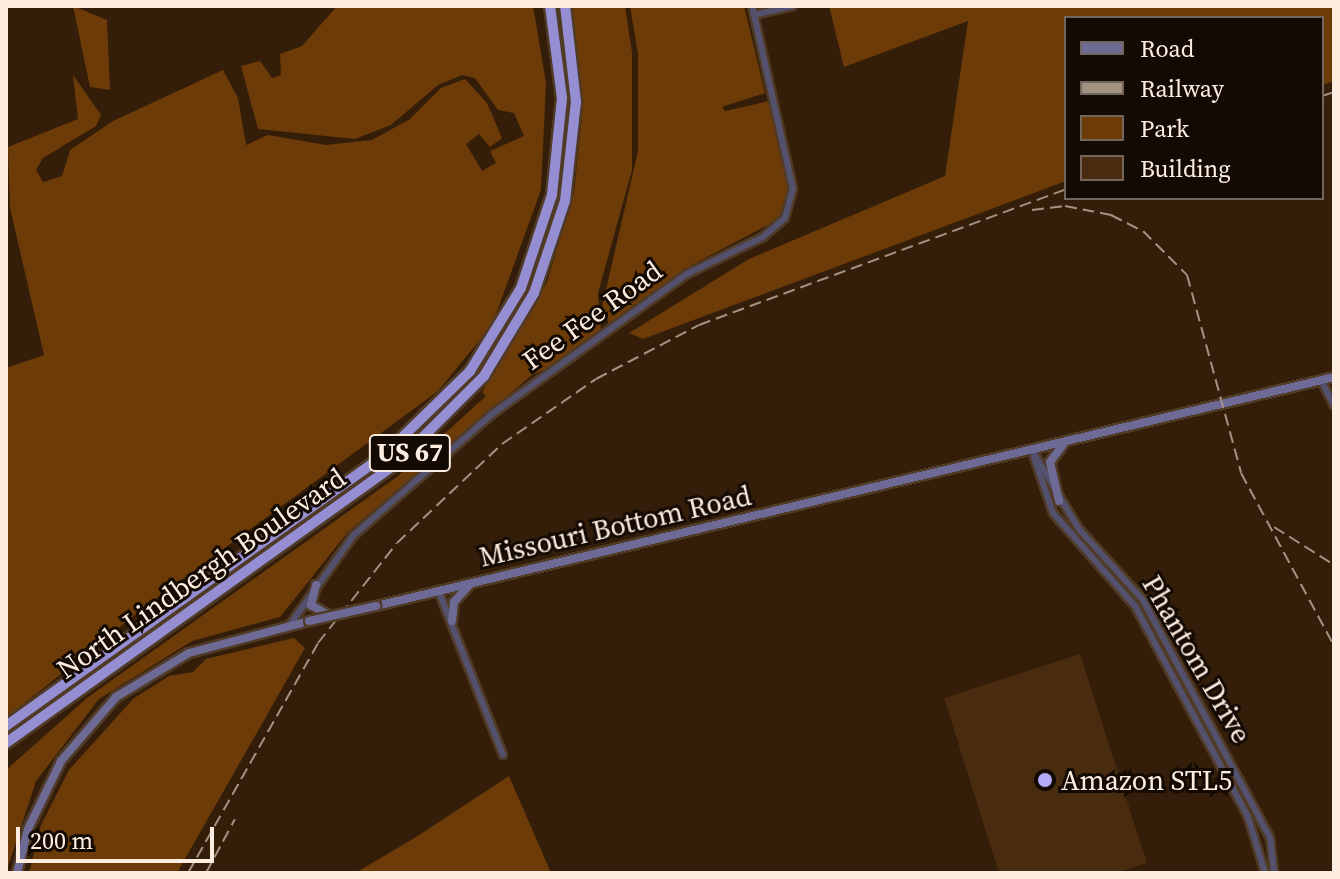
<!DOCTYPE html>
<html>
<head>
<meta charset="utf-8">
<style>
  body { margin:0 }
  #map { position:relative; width:1340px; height:879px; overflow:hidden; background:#341e09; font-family:"Source Serif 4",serif }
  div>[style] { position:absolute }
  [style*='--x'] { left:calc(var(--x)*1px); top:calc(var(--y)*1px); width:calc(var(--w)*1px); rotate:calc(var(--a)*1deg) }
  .green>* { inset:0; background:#6c3b08 }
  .building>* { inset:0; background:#492b0f }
  .roads { filter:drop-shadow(2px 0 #503b27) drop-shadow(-2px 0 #503b27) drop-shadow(0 2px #503b27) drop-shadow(0 -2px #503b27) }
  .street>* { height:6px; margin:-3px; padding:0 3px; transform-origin:3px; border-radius:3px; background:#53516d }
  .secondary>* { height:8px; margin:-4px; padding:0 4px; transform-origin:4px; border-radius:4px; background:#6e6a96 }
  .highway>* { height:10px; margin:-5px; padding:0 5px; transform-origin:5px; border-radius:5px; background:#958ed3 }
  .rail>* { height:2px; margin-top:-1px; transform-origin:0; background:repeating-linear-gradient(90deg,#a39181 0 12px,transparent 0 18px) }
  .bridges { filter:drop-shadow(2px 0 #503b27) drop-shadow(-2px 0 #503b27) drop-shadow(0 2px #503b27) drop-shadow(0 -2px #503b27) }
  .secondary-bridge>* { height:8px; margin:-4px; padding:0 4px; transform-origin:4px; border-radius:4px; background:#6e6a96 }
  .dots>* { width:22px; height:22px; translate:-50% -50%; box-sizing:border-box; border:4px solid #140a04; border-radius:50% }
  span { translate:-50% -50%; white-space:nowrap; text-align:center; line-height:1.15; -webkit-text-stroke:6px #140a04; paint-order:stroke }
  .shield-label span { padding:2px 6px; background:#140a04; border:2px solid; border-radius:6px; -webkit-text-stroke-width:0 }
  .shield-label { font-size:26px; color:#fdede1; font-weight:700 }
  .street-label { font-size:28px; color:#fdede1 }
  .poi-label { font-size:28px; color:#fdede1 }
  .left { translate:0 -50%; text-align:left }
  .frame { position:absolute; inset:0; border:8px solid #fdede1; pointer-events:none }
  .legend { position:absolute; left:1064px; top:16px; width:260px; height:184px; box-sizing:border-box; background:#140a04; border:2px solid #71655c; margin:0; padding:10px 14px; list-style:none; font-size:24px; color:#fdede1 }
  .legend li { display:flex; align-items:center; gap:16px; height:40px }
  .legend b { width:40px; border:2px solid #71655c }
  .scale { position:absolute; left:16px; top:827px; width:198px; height:36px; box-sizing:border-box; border:4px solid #fdede1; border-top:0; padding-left:10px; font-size:24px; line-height:28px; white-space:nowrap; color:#fdede1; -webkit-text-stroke:6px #140a04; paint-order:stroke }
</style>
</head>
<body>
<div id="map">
  <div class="green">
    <i style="clip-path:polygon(73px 6px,107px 20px,110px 90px,90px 87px)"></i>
    <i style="clip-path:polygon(337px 6px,533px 6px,546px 83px,541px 190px,492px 325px,438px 391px,146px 606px,6px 718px,6px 368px,44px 355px,10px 208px,8px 147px,78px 119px,73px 75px,101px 115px,96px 126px,43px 158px,36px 170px,43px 182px,62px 176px,70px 150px,113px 121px,223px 70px,238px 98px,246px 145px,268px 135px,326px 145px,372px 140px,410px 119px,441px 88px,465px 79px,487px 103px,502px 138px,490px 147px,479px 134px,466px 144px,482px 171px,496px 163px,490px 151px,524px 136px,514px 113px,498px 110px,475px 78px,462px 75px,438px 85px,391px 125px,355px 139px,258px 129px,241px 66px,260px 61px,272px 78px,281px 75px,280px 54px,302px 46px)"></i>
    <i style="clip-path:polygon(572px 6px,625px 6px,632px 52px,632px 170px,598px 293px,601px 332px,564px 361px,532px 375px,348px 532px,280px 617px,192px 641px,99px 699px,36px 781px,6px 873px,6px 770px,87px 698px,398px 476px,486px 396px,482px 392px,547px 282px,574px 192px,583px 106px)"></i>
    <i style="clip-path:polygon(630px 6px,744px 6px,765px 93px,722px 107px,725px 111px,769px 101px,789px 185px,779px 219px,692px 265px,611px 328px,602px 307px,638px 151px,638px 54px)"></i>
    <i style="clip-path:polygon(829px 6px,1334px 6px,1334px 81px,1322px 85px,1322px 18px,1066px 18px,1066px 181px,643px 339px,629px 333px,749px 259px,945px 176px,968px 21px,844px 67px)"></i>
    <i style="clip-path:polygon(294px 638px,305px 648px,177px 873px,29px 873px,41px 825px,69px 770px,133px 699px,169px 676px,193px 672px,206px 659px)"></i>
    <i style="clip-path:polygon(509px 776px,551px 873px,355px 873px,413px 839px)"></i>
  </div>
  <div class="building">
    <i style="clip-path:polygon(1080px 654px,1147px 863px,1116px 873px,999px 873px,944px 698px)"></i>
  </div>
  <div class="roads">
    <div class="street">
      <i style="--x:754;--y:15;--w:39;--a:-13"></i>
      <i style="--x:1321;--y:380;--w:28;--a:63"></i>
      <i style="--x:1032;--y:450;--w:92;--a:59.3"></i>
      <i style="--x:1079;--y:529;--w:96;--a:48"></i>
      <i style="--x:1143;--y:600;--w:270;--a:61.9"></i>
      <i style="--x:1270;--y:838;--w:35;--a:83"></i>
      <i style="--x:1034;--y:457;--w:59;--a:71.3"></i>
      <i style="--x:1053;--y:513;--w:124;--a:48.6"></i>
      <i style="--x:1135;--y:606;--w:239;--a:61.8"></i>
      <i style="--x:1248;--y:817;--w:59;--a:73.1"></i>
      <i style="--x:438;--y:590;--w:177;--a:68.5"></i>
      <i style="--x:289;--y:626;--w:112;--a:-54.5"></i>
      <i style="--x:354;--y:535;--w:184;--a:-41.2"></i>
      <i style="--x:492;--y:414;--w:240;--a:-35.7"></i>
      <i style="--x:687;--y:274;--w:85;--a:-26"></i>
      <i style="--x:763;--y:237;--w:29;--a:-41"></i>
      <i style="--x:785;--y:218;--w:30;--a:-75"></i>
      <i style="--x:793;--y:189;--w:188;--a:-102.6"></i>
    </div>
    <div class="secondary">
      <i style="--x:1059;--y:501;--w:40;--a:-103"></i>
      <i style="--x:1050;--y:462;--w:21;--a:-53"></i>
      <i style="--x:316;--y:585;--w:21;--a:104"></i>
      <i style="--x:311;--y:605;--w:22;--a:30"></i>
      <i style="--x:376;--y:606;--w:985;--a:-13.44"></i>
      <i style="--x:452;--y:621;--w:19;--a:-84"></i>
      <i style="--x:454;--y:602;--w:25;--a:-48"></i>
      <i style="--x:17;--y:873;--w:45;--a:-76"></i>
      <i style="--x:28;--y:829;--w:76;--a:-64.1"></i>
      <i style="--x:61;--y:761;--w:84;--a:-49.3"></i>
      <i style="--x:116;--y:697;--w:85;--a:-31.1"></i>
      <i style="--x:189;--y:653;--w:124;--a:-14.9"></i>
    </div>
    <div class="highway">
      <i style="--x:6;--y:726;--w:464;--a:-35.6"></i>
      <i style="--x:383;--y:456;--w:122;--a:-44.3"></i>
      <i style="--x:470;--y:371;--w:97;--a:-58.4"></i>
      <i style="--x:521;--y:288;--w:98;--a:-71.6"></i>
      <i style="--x:552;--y:195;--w:98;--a:-84.1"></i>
      <i style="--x:562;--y:98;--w:93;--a:-97.4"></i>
      <i style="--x:6;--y:743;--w:482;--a:-35.6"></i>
      <i style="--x:398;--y:462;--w:122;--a:-45"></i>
      <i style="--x:484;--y:376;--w:97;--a:-58.9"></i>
      <i style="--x:534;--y:293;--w:97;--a:-71.4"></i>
      <i style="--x:565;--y:201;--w:100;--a:-83.7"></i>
      <i style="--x:576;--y:102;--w:97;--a:-96.5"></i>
    </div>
  </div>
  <div class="rail">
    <i style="--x:1322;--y:96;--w:13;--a:-18"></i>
    <i style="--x:1032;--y:210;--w:33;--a:-7"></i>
    <i style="--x:1065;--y:206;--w:47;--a:11.1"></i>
    <i style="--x:1111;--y:215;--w:36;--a:27"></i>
    <i style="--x:1143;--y:231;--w:62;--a:45"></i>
    <i style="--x:1187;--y:275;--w:205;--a:74.7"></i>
    <i style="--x:1241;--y:473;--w:196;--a:61.7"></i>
    <i style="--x:1274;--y:527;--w:71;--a:32.3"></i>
    <i style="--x:188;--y:873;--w:264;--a:-60.5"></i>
    <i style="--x:318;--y:643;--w:127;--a:-51.7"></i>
    <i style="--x:397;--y:543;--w:144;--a:-43.3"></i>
    <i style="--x:502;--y:444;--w:114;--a:-34.7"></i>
    <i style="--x:596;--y:379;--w:116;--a:-27.7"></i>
    <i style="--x:699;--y:325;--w:391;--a:-20.3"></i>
    <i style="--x:206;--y:873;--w:61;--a:-61.8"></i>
  </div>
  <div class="bridges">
    <div class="secondary-bridge">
      <i style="--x:309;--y:621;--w:69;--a:-12.6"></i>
    </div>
  </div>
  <div class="dots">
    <i style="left:1045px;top:780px;background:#b4acf9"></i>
  </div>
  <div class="shield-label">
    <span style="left:410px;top:453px">US 67</span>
  </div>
  <div class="street-label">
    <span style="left:592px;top:315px;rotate:-36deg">Fee Fee Road</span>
    <span style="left:615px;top:526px;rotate:-13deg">Missouri Bottom Road</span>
    <span style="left:201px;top:573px;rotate:-35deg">North Lindbergh Boulevard</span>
    <span style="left:1197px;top:659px;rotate:60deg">Phantom Drive</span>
  </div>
  <div class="poi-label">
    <span class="left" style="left:1061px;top:780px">Amazon STL5</span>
  </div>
  <div class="frame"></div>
  <ul class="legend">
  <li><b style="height:10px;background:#6e6a96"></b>Road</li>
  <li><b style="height:10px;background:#a39181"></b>Railway</li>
  <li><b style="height:22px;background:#6c3b08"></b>Park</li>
  <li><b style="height:22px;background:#492b0f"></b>Building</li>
  </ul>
  <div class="scale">200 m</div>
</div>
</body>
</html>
